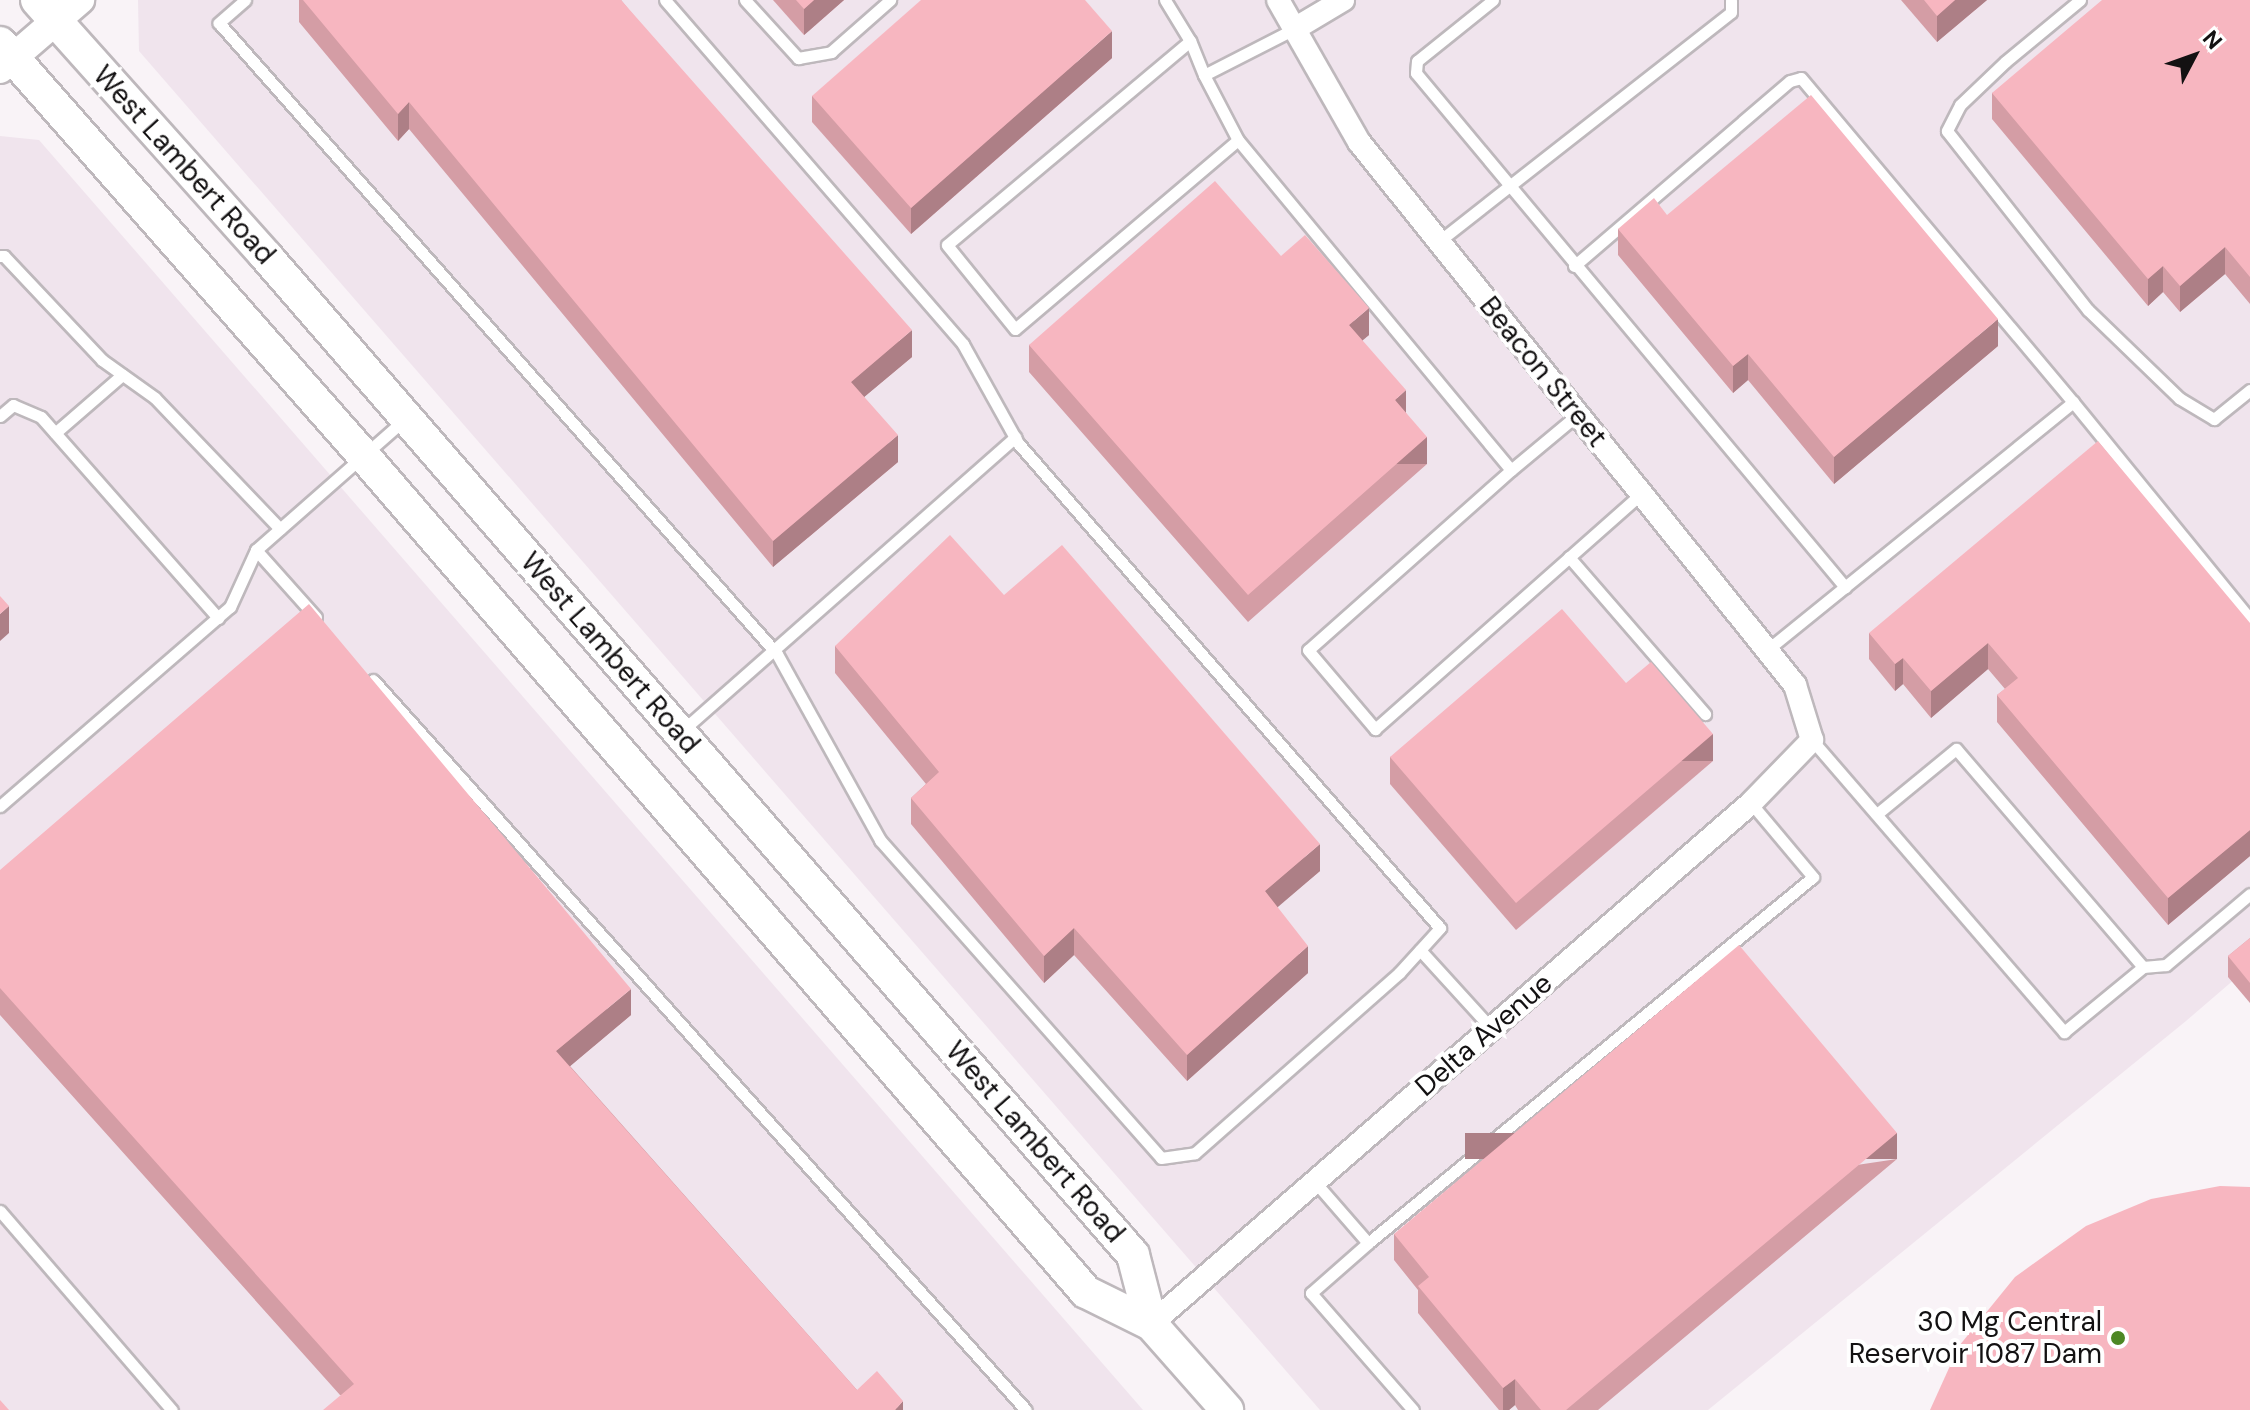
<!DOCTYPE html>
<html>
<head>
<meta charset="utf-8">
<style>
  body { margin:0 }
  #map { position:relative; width:2250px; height:1410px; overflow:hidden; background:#f9f3f7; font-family:"DM Sans",sans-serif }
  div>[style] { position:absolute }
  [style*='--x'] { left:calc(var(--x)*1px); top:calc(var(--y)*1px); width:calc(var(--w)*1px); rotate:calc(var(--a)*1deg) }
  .built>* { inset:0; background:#f0e4ed }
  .roads { filter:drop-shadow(2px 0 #beb8bc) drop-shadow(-2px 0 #beb8bc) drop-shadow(0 2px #beb8bc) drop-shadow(0 -2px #beb8bc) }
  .service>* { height:11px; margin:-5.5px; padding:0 5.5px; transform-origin:5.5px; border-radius:5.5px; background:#fff }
  .minor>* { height:22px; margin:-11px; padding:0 11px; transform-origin:11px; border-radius:11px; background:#fff }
  .tertiary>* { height:28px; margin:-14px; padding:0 14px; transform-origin:14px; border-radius:14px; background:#fff }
  .secondary>* { height:32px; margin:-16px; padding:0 16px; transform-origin:16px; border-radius:16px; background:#fff }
  .wall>* { inset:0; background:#d49da5 }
  .shaded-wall>* { inset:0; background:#ad7f86; transform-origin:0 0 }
  .building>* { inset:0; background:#f7b6c0 }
  .dots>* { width:22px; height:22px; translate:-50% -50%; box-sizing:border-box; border:4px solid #fff; border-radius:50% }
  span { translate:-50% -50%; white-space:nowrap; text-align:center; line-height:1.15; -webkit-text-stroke:8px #fff; paint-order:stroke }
  .street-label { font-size:28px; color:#131112 }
  .poi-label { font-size:28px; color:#131112 }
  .right { translate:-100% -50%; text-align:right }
  .north { position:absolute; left:2154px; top:16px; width:80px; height:80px; -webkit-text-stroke:6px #fff; paint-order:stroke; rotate:49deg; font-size:22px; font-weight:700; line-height:32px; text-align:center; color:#131112 }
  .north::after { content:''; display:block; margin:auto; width:28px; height:36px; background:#131112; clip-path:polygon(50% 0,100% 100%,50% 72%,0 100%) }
</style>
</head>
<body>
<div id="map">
  <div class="built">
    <i style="clip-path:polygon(138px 0,2250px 0,2250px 966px,2186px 1021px,1708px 1410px,1320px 1410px,139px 51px)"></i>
    <i style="clip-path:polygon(0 136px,39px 140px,1143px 1410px,0 1410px)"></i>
  </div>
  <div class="roads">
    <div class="service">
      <i style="--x:245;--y:0;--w:35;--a:139"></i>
      <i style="--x:219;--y:23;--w:842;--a:48.51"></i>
      <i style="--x:777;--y:654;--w:213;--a:61"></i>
      <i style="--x:880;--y:840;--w:424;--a:48.5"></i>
      <i style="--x:1161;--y:1158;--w:34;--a:-8"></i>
      <i style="--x:1195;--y:1153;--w:272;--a:-41.4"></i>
      <i style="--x:1399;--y:973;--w:61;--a:-47.7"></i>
      <i style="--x:1440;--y:928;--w:643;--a:-131.03"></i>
      <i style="--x:1018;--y:443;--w:113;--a:-119.1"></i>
      <i style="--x:963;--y:344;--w:455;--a:-130.9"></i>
      <i style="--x:745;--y:0;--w:79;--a:47.6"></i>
      <i style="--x:798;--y:58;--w:34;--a:-10"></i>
      <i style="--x:831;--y:52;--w:79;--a:-41.4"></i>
      <i style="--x:1165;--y:0;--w:48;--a:58.6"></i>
      <i style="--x:1493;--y:0;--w:97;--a:141.2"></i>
      <i style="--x:1417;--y:61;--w:12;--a:95"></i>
      <i style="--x:1416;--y:73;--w:670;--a:50.15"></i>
      <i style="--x:2080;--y:0;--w:97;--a:140.4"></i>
      <i style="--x:2005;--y:62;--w:62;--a:136.3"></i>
      <i style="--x:1960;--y:105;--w:29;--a:117"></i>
      <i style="--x:1947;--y:131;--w:228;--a:51.8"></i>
      <i style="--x:2088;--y:310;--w:127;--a:44"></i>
      <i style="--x:2179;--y:398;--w:41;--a:31"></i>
      <i style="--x:2214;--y:419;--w:46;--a:-38.9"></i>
      <i style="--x:1296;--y:28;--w:103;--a:152.9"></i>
      <i style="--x:1204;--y:75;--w:73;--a:62.4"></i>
      <i style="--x:1238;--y:140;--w:428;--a:50.4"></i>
      <i style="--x:1511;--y:470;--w:86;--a:-39.8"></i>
      <i style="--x:1204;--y:75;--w:37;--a:-112"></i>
      <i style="--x:1190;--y:41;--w:317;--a:140"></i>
      <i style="--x:947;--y:245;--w:108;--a:51"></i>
      <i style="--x:1015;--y:329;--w:292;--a:-40.3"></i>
      <i style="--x:1438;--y:242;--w:372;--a:-38.1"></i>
      <i style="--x:1731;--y:12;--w:12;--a:-90"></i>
      <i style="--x:0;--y:256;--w:4;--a:0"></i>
      <i style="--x:4;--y:256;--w:143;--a:46.7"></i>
      <i style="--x:102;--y:360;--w:65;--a:35.6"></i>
      <i style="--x:155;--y:398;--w:181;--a:46.3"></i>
      <i style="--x:1574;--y:266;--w:284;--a:-40.6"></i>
      <i style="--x:1790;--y:81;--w:11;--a:-15"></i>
      <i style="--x:1801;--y:78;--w:423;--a:50"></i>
      <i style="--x:0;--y:416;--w:17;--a:-40"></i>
      <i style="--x:13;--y:405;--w:30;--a:23"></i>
      <i style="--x:41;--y:417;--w:268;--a:48.6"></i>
      <i style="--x:55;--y:433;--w:89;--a:-40.9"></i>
      <i style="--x:1511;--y:470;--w:271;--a:138.4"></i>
      <i style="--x:1308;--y:650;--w:104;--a:49.7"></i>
      <i style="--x:1375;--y:729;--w:355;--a:-41.5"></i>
      <i style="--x:256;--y:550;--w:196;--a:-41.3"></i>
      <i style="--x:1569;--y:557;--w:208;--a:49.1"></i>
      <i style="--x:1767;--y:650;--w:394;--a:-39"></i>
      <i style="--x:2073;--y:402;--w:280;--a:50.8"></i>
      <i style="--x:373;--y:680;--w:979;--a:48.19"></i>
      <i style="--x:683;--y:730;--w:443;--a:-41.4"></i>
      <i style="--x:1812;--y:740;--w:386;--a:49.2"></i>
      <i style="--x:2064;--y:1032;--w:102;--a:-39.4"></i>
      <i style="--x:2143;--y:967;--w:287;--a:-130.6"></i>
      <i style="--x:1956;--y:749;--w:102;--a:140.6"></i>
      <i style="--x:0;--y:806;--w:304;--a:-40.9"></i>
      <i style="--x:230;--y:607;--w:63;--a:-65.5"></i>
      <i style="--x:256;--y:550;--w:90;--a:48.2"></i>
      <i style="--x:1420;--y:950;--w:105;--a:47.7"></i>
      <i style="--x:2143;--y:967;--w:23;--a:-5"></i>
      <i style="--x:2166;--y:965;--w:110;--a:-40.2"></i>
      <i style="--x:1315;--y:1182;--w:81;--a:49"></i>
      <i style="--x:1368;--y:1243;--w:76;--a:138.7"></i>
      <i style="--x:1311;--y:1293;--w:155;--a:48.9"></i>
      <i style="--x:0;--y:1211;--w:263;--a:49.2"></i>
      <i style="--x:1368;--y:1243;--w:576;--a:-39.44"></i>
      <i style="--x:1813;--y:877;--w:97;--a:-130"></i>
    </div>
    <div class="minor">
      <i style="--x:1296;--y:28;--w:55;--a:-30.8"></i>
      <i style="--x:1151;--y:1324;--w:795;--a:-40.97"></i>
      <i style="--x:1751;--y:803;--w:88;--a:-45.9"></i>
      <i style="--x:1812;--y:740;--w:58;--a:-107.2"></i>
      <i style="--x:1795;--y:685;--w:696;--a:-128.76"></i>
      <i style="--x:1359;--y:142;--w:163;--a:-119.7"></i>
    </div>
    <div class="tertiary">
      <i style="--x:0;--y:69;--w:106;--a:-40.8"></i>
    </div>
    <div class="secondary">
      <i style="--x:37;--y:0;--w:342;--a:48.2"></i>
      <i style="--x:265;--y:255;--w:1324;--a:49.04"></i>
      <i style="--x:1133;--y:1255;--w:71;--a:75.4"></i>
      <i style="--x:0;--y:43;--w:549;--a:48.62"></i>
      <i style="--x:363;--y:455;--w:1106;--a:49.18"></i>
      <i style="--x:1086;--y:1292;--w:72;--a:26.2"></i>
      <i style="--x:1151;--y:1324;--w:115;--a:48.5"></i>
    </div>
  </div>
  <div class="wall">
    <i style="clip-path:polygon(299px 0,621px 0,912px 357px,864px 397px,898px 462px,773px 567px,409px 129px,398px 141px,299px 22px)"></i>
    <i style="clip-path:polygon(773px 0,844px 0,804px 35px)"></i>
    <i style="clip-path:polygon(1901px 0,1987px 0,1937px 42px)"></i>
    <i style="clip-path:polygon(2250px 0,2250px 304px,2225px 274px,2180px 312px,2163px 292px,2148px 306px,1992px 119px,1992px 93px)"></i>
    <i style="clip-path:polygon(1112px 58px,911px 234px,812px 122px,812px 96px)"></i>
    <i style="clip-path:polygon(1667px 215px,1998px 346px,1834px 484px,1748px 380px,1733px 393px,1618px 255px,1618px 229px)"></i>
    <i style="clip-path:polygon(1281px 256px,1369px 335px,1362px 340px,1406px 413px,1427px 464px,1248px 622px,1029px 372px,1029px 345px)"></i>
    <i style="clip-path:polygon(1004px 595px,1320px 871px,1277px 907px,1308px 973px,1187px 1081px,1074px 955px,1044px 983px,911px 824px,911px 798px,926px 784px,835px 673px,835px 646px)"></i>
    <i style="clip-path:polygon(2250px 623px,2250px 856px,2168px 925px,1997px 722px,1997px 695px,2005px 689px,1988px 669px,1931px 718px,1903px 684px,1895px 691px,1869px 659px,1869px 633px)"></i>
    <i style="clip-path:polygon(1626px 683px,1713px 761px,1516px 930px,1390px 784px,1390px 757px)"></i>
    <i style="clip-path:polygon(0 870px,631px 1015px,570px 1066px,857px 1390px,903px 1410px,340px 1395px,0 1015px)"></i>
    <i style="clip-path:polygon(2250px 938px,2250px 1003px,2228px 977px,2228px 956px)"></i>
    <i style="clip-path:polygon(1897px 1159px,1598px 1410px,1518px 1410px,1515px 1405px,1509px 1410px,1499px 1410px,1418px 1313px,1418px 1290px,1394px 1260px,1394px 1234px)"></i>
  </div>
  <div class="shaded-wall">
    <i style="clip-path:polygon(814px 0,844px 0,804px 35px,804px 9px)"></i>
    <i style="clip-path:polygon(1955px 0,1987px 0,1937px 42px,1937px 16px)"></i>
    <i style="clip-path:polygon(1112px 31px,1112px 58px,911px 234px,911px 208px)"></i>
    <i style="clip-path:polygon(409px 102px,409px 129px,398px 141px,398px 114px)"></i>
    <i style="clip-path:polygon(2225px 247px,2225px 274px,2180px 312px,2180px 286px)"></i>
    <i style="clip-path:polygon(2163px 266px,2163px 292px,2148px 306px,2148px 279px)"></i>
    <i style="clip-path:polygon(1369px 308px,1369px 335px,1349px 352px,1349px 325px)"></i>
    <i style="clip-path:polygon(1998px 319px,1998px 346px,1834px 484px,1834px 457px)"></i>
    <i style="clip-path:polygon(912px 330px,912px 357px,851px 408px,851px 382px)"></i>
    <i style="clip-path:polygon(1748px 354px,1748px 380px,1733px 393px,1733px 366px)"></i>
    <i style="clip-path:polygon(1406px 390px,1406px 417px,1395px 400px)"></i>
    <i style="clip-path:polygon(898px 435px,898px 462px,773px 567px,773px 541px)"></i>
    <i style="left:1427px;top:437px;width:27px;height:239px;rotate:90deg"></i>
    <i style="clip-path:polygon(9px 606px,9px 633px,0 641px,0 614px)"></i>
    <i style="clip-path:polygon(1988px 643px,1988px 669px,1931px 718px,1931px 691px)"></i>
    <i style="clip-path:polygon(1903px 658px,1903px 684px,1895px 691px,1895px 664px)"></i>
    <i style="left:1713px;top:734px;width:27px;height:260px;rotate:90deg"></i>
    <i style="clip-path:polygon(2250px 830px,2250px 856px,2168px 925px,2168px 898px)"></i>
    <i style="clip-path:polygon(1320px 844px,1320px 871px,1265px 918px,1265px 891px)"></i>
    <i style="clip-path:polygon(1074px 928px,1074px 955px,1044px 983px,1044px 956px)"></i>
    <i style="clip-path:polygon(1308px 946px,1308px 973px,1187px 1081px,1187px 1055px)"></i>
    <i style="clip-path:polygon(631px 989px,631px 1015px,556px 1078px,556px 1051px)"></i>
    <i style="left:1897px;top:1133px;width:26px;height:432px;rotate:90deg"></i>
    <i style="clip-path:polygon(1515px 1379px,1515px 1405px,1509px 1410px,1503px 1410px,1503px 1388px)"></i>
    <i style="clip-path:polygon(903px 1401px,903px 1410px,895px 1410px)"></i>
  </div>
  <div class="building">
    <i style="clip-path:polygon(303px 0,621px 0,912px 330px,851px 382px,898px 435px,773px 541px,409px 102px,398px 114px)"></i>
    <i style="clip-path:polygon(796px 0,814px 0,804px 9px)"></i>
    <i style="clip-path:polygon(921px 0,1085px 0,1112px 31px,911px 208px,812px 96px)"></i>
    <i style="clip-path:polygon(1924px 0,1955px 0,1937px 16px)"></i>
    <i style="clip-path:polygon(2102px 0,2250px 0,2250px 277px,2225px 247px,2180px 286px,2163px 266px,2148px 279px,1992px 93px)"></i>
    <i style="clip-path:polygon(1811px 95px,1998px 319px,1834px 457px,1748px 354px,1733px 366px,1618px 229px,1654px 198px,1667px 215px)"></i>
    <i style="clip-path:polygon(1215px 181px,1281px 256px,1305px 235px,1369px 308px,1349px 325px,1406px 390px,1395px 400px,1427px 437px,1248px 595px,1029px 345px)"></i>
    <i style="clip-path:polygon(2098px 441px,2250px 623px,2250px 830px,2168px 898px,1997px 695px,2018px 678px,1988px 643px,1931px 691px,1903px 658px,1895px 664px,1869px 633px)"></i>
    <i style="clip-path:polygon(950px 535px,1004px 595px,1062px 545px,1320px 844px,1265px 891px,1308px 946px,1187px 1055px,1074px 928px,1044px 956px,911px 798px,939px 772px,835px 646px)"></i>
    <i style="clip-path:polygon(0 596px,9px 606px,0 614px)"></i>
    <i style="clip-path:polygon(309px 604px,631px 989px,556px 1051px,857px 1390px,877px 1371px,903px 1401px,895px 1410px,323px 1410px,354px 1384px,0 988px,0 870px)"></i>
    <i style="clip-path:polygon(1562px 609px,1626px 683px,1651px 662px,1713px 734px,1516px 903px,1390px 757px)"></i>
    <i style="clip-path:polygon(2250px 938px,2250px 983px,2228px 956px)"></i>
    <i style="clip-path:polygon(1739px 945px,1897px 1133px,1566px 1410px,1541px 1410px,1515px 1379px,1503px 1388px,1418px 1286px,1429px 1277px,1394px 1234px)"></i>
    <i style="clip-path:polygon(2220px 1186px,2250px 1187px,2250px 1410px,1930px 1410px,1959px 1346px,2015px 1277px,2086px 1226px,2151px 1199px)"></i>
    <i style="clip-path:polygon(0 1400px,9px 1410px,0 1410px)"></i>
  </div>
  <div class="dots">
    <i style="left:2118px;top:1338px;background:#4d8724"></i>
  </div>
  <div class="street-label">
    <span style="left:184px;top:165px;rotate:48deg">West Lambert Road</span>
    <span style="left:1543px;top:372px;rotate:51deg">Beacon Street</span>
    <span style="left:610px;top:653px;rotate:49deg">West Lambert Road</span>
    <span style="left:1484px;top:1035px;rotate:-41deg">Delta Avenue</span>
    <span style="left:1035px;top:1142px;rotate:49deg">West Lambert Road</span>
  </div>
  <div class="poi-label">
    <span class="right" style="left:2102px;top:1338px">30 Mg Central<br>Reservoir 1087 Dam</span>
  </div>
  <div class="north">N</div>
</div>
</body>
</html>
